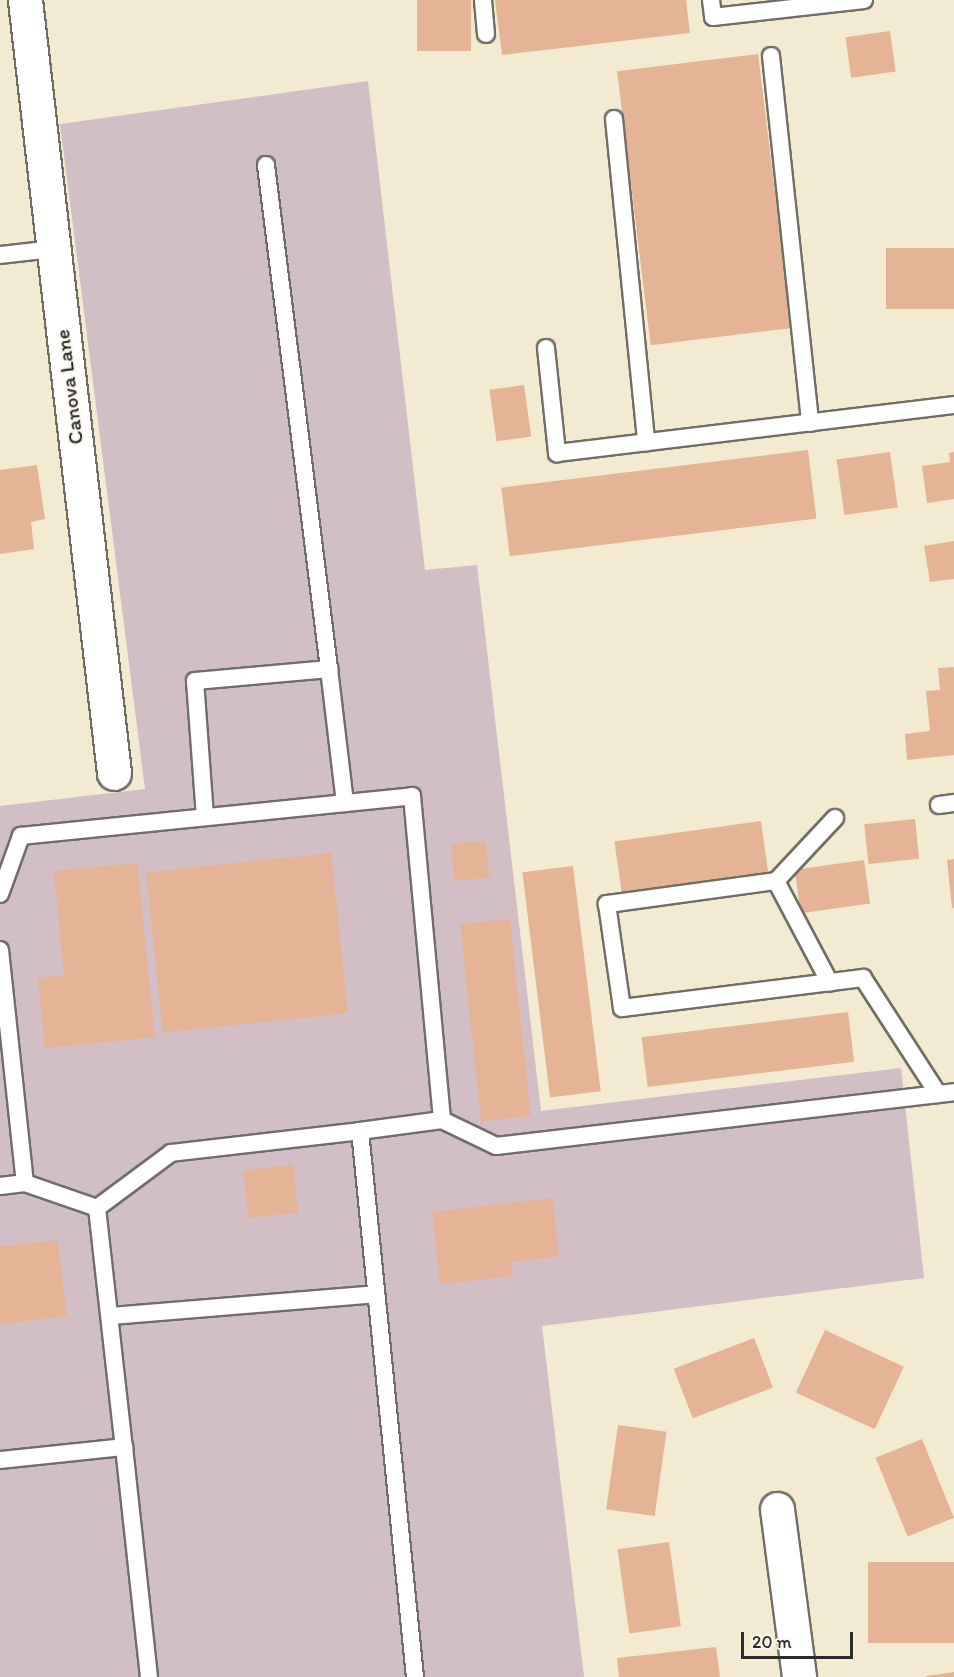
<!DOCTYPE html>
<html>
<head>
<meta charset="utf-8">
<style>
  body { margin:0 }
  #map { position:relative; width:954px; height:1677px; overflow:hidden; background:#f3ead2; font-family:Itim,sans-serif }
  div>[style] { position:absolute }
  [style*='--x'] { left:calc(var(--x)*1px); top:calc(var(--y)*1px); width:calc(var(--w)*1px); rotate:calc(var(--a)*1deg) }
  .industrial>* { inset:0; background:#d2bec5 }
  .building>* { inset:0; background:#e5b396; transform-origin:0 0 }
  .roads { filter:drop-shadow(2px 0 #716e65) drop-shadow(-2px 0 #716e65) drop-shadow(0 2px #716e65) drop-shadow(0 -2px #716e65) }
  .lane>* { height:16px; margin:-8px; padding:0 8px; transform-origin:8px; border-radius:8px; background:#fff }
  .street>* { height:33px; margin:-16.5px; padding:0 16.5px; transform-origin:16.5px; border-radius:16.5px; background:#fff }
  span { translate:-50% -50%; white-space:nowrap; text-align:center; line-height:1.15; -webkit-text-stroke:4.5px #fbf7ec; paint-order:stroke }
  .street-label { font-size:21px; color:#2b2b2b }
  .scale { position:absolute; left:741px; top:1632px; width:112px; height:27px; box-sizing:border-box; border:3px solid #2b2b2b; border-top:0; padding-left:8px; font-size:18px; line-height:21px; white-space:nowrap; color:#2b2b2b; -webkit-text-stroke:4px #fbf7ec; paint-order:stroke }
</style>
</head>
<body>
<div id="map">
  <div class="industrial">
    <i style="clip-path:polygon(368px 81px,425px 570px,477px 565px,541px 1111px,901px 1068px,924px 1278px,542px 1326px,584px 1677px,0 1677px,0 806px,145px 789px,60px 124px)"></i>
  </div>
  <div class="building">
    <i style="left:417px;top:0;width:54px;height:51px"></i>
    <i style="clip-path:polygon(495px 0,686px 0,690px 33px,502px 55px)"></i>
    <i style="left:890px;top:31px;width:41px;height:45px;rotate:82deg"></i>
    <i style="left:758px;top:54px;width:276px;height:142px;rotate:83deg"></i>
    <i style="left:954px;top:248px;width:61px;height:68px;rotate:90deg"></i>
    <i style="left:524px;top:385px;width:52px;height:35px;rotate:82deg"></i>
    <i style="left:808px;top:450px;width:69px;height:309px;rotate:83deg"></i>
    <i style="left:890px;top:452px;width:56px;height:54px;rotate:82deg"></i>
    <i style="clip-path:polygon(954px 452px,954px 499px,927px 503px,922px 466px,950px 462px,949px 453px)"></i>
    <i style="clip-path:polygon(37px 465px,45px 519px,31px 522px,34px 549px,0 554px,0 470px)"></i>
    <i style="clip-path:polygon(954px 541px,954px 579px,930px 582px,924px 546px)"></i>
    <i style="clip-path:polygon(954px 667px,954px 755px,907px 760px,905px 734px,930px 731px,926px 691px,940px 690px,938px 668px)"></i>
    <i style="left:915px;top:819px;width:40px;height:51px;rotate:84deg"></i>
    <i style="left:761px;top:821px;width:52px;height:148px;rotate:82deg"></i>
    <i style="left:486px;top:841px;width:37px;height:35px;rotate:85deg"></i>
    <i style="left:331px;top:853px;width:161px;height:186px;rotate:84deg"></i>
    <i style="clip-path:polygon(954px 859px,954px 908px,952px 908px,947px 860px)"></i>
    <i style="left:864px;top:860px;width:44px;height:70px;rotate:82deg"></i>
    <i style="clip-path:polygon(137px 863px,155px 1037px,45px 1048px,38px 978px,64px 975px,54px 871px)"></i>
    <i style="left:573px;top:866px;width:227px;height:51px;rotate:83deg"></i>
    <i style="left:510px;top:919px;width:198px;height:50px;rotate:84deg"></i>
    <i style="left:848px;top:1012px;width:50px;height:208px;rotate:83deg"></i>
    <i style="left:293px;top:1165px;width:48px;height:50px;rotate:84deg"></i>
    <i style="clip-path:polygon(552px 1198px,559px 1256px,511px 1262px,513px 1276px,440px 1284px,432px 1212px)"></i>
    <i style="clip-path:polygon(57px 1240px,67px 1316px,0 1324px,0 1247px)"></i>
    <i style="left:825px;top:1330px;width:87px;height:69px;rotate:25deg"></i>
    <i style="left:754px;top:1338px;width:53px;height:86px;rotate:69deg"></i>
    <i style="left:618px;top:1425px;width:49px;height:85px;rotate:8deg"></i>
    <i style="left:922px;top:1439px;width:85px;height:50px;rotate:68deg"></i>
    <i style="left:669px;top:1542px;width:85px;height:52px;rotate:82deg"></i>
    <i style="left:954px;top:1562px;width:81px;height:86px;rotate:90deg"></i>
    <i style="clip-path:polygon(716px 1647px,720px 1677px,619px 1677px,617px 1658px)"></i>
    <i style="clip-path:polygon(954px 1672px,954px 1677px,926px 1677px,926px 1676px)"></i>
  </div>
  <div class="roads">
    <div class="lane">
      <i style="--x:483;--y:0;--w:34;--a:85"></i>
      <i style="--x:711;--y:0;--w:17;--a:83"></i>
      <i style="--x:713;--y:17;--w:152;--a:-6.4"></i>
      <i style="--x:771;--y:56;--w:369;--a:83.9"></i>
      <i style="--x:614;--y:119;--w:325;--a:84.3"></i>
      <i style="--x:266;--y:165;--w:508;--a:82.87"></i>
      <i style="--x:0;--y:255;--w:53;--a:-6.5"></i>
      <i style="--x:546;--y:348;--w:106;--a:84"></i>
      <i style="--x:557;--y:453;--w:400;--a:-6.9"></i>
      <i style="--x:939;--y:805;--w:15;--a:-8"></i>
      <i style="--x:205;--y:817;--w:136;--a:-94.2"></i>
      <i style="--x:195;--y:681;--w:135;--a:-5.1"></i>
      <i style="--x:329;--y:669;--w:135;--a:83.2"></i>
      <i style="--x:835;--y:818;--w:86;--a:133.1"></i>
      <i style="--x:776;--y:881;--w:171;--a:172.2"></i>
      <i style="--x:607;--y:904;--w:105;--a:81.8"></i>
      <i style="--x:622;--y:1008;--w:243;--a:-7.1"></i>
      <i style="--x:863;--y:978;--w:138;--a:57.1"></i>
      <i style="--x:776;--y:881;--w:115;--a:62.1"></i>
      <i style="--x:0;--y:894;--w:62;--a:-70.1"></i>
      <i style="--x:21;--y:836;--w:393;--a:-5.8"></i>
      <i style="--x:412;--y:796;--w:325;--a:84.7"></i>
      <i style="--x:442;--y:1120;--w:83;--a:172.4"></i>
      <i style="--x:360;--y:1131;--w:549;--a:84.25"></i>
      <i style="--x:0;--y:950;--w:234;--a:83.9"></i>
      <i style="--x:25;--y:1183;--w:25;--a:173"></i>
      <i style="--x:442;--y:1120;--w:60;--a:25.7"></i>
      <i style="--x:496;--y:1146;--w:461;--a:-6.7"></i>
      <i style="--x:25;--y:1183;--w:76;--a:19.1"></i>
      <i style="--x:97;--y:1208;--w:241;--a:83.6"></i>
      <i style="--x:97;--y:1208;--w:92;--a:-36.6"></i>
      <i style="--x:171;--y:1153;--w:190;--a:-6.6"></i>
      <i style="--x:110;--y:1316;--w:267;--a:-4.7"></i>
      <i style="--x:0;--y:1460;--w:125;--a:-6"></i>
      <i style="--x:124;--y:1447;--w:231;--a:83.8"></i>
    </div>
    <div class="street">
      <i style="--x:25;--y:0;--w:778;--a:83.43"></i>
      <i style="--x:777;--y:1509;--w:169;--a:82.5"></i>
    </div>
  </div>
  <div class="street-label">
    <span style="left:69px;top:387px;rotate:-97deg">Canova Lane</span>
  </div>
  <div class="scale">20 m</div>
</div>
</body>
</html>
